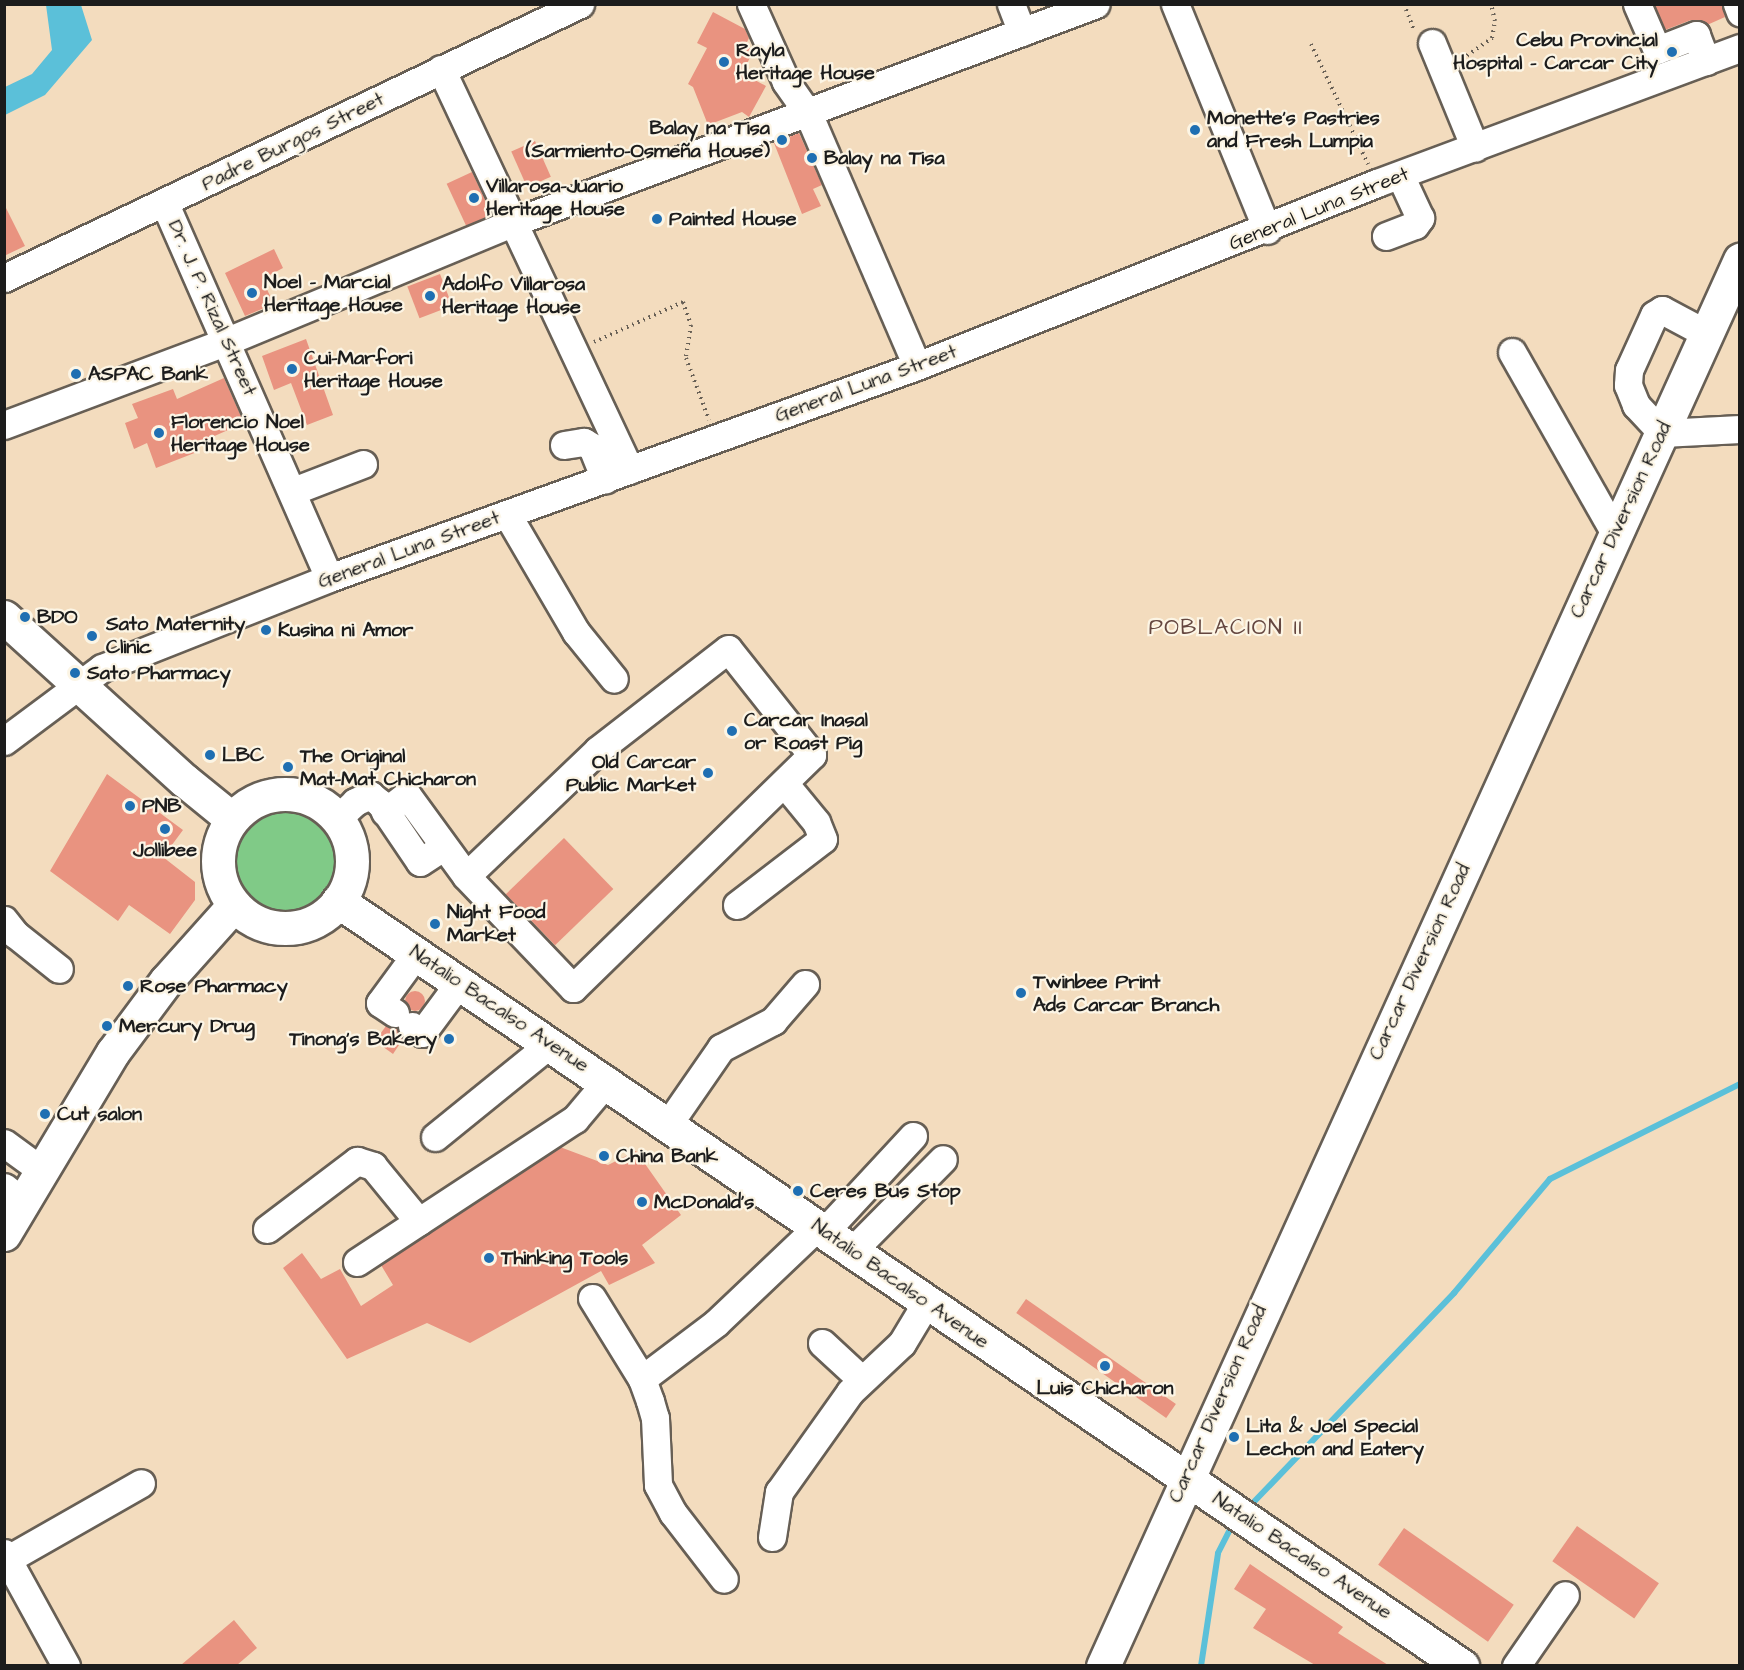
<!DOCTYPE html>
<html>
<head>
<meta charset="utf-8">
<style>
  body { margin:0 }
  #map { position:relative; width:1744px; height:1670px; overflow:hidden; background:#f3dcbe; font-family:"Architects Daughter",sans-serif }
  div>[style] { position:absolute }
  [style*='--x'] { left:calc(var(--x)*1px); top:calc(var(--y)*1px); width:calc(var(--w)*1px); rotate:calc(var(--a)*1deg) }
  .green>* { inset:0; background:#80ca87 }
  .round { border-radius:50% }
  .water>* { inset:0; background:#5bc0d9 }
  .stream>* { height:6px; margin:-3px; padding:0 3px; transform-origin:3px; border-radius:3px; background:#5bc0d9 }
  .building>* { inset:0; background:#e99380; transform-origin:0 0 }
  .path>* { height:4px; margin-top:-2px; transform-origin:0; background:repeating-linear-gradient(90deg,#675f55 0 1.5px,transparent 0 6px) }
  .roads { filter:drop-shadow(2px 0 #675f55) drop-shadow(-2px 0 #675f55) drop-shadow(0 2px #675f55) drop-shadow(0 -2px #675f55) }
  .minor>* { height:27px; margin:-13.5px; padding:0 13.5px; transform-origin:13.5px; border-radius:13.5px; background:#fff }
  .major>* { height:33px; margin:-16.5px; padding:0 16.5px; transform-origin:16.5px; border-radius:16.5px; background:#fff }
  .highway>* { height:33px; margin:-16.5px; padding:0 16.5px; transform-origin:16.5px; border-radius:16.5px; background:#fff }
  .highway>.ring { margin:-16.5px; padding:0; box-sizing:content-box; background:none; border:33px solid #fff; border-radius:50% }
  .dots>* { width:16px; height:16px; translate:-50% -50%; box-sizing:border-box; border:3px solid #fcf5e5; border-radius:50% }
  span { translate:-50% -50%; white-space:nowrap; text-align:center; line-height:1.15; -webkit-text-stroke:4.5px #fcf5e5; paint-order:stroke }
  .poi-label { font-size:20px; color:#1c1c1c; font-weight:700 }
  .right { translate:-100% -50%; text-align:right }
  .left { translate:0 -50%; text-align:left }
  .street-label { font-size:20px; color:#1c1c1c }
  .quarter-label { font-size:22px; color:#64463f; letter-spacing:1.5px }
  .frame { position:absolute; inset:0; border:6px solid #1c1c1c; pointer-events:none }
</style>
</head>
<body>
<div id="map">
  <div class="green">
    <i class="round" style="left:225px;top:801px;width:120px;height:120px"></i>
  </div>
  <div class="water">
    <i style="clip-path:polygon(46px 5px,81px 5px,92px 40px,45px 95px,5px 115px,5px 87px,32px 74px,52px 50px)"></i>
  </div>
  <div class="stream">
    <i style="--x:1248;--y:1508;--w:298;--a:-46.2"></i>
    <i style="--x:1454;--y:1293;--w:149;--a:-49.9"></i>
    <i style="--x:1550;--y:1179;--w:212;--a:-26.6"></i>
    <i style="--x:1201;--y:1666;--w:114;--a:-81.4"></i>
    <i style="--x:1218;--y:1553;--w:35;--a:-63"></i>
  </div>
  <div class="building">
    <i style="clip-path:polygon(1654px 4px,1722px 4px,1725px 17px,1707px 25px,1691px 20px,1665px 30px)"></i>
    <i style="clip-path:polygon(713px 12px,745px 29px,749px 38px,745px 46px,754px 50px,742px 73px,766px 86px,749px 117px,742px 112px,708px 125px,693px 87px,688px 84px,707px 48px,697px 43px)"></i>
    <i style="clip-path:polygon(799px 133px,822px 185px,813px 189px,821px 206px,802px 214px,774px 143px)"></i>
    <i style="left:535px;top:141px;width:39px;height:26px;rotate:66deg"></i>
    <i style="left:472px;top:172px;width:47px;height:28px;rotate:65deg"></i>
    <i style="clip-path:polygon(4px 204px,25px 246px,4px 256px)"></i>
    <i style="clip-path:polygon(274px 249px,283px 268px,262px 279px,274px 304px,245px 316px,225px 273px)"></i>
    <i style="left:440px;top:274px;width:34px;height:35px;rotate:69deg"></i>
    <i style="clip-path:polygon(306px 339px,333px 415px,307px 425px,291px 383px,274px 390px,262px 356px)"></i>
    <i style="clip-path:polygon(224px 378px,244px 423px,194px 445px,197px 452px,156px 468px,147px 443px,134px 449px,125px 423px,138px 418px,132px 404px,173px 389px,177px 399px)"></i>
    <i style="clip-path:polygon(107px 774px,183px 830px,163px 857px,195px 882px,195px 900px,170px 934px,129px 905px,118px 921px,50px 871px)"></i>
    <i style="left:564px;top:838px;width:71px;height:81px;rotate:46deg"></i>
    <i class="round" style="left:405px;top:991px;width:20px;height:20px"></i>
    <i style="clip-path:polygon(386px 1026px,397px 1028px,403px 1039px,393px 1054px,375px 1041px)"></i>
    <i style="clip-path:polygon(560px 1147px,608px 1165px,636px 1151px,681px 1215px,642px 1245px,655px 1263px,609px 1285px,601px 1271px,470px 1343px,427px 1323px,347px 1359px,283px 1268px,302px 1253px,321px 1279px,340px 1269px,361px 1306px,393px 1285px,381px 1265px)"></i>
    <i style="left:1026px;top:1299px;width:183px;height:17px;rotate:35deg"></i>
    <i style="left:1577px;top:1526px;width:100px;height:43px;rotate:35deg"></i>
    <i style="left:1404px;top:1528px;width:134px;height:45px;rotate:35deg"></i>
    <i style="clip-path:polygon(1250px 1564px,1343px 1627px,1338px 1633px,1388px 1665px,1315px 1665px,1253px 1628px,1266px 1609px,1234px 1589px)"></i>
    <i style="clip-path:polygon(234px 1620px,257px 1648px,237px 1665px,181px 1665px)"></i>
  </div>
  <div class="path">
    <i style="--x:1404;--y:4;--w:28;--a:69"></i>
    <i style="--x:1311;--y:44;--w:133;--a:64.6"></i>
    <i style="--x:1462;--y:59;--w:37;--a:-35"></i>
    <i style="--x:1492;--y:38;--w:17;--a:-80"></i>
    <i style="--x:1495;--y:21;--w:17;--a:-103"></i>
    <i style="--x:594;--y:342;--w:98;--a:-24.2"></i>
    <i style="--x:683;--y:302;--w:24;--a:71"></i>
    <i style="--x:691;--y:325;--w:33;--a:99"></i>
    <i style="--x:686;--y:358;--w:66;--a:69.6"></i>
  </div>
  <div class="roads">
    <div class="minor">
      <i style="--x:751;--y:4;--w:85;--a:65.8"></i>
      <i style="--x:786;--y:82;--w:38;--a:55"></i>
      <i style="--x:808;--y:113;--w:275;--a:66.7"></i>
      <i style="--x:1011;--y:4;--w:30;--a:69"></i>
      <i style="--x:1175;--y:4;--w:244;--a:67.8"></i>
      <i style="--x:1637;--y:4;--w:50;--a:66.5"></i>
      <i style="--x:1657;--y:50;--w:42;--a:-21"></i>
      <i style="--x:1696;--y:35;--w:28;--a:69"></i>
      <i style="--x:1737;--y:4;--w:9;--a:69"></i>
      <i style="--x:1432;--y:43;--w:113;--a:67.7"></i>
      <i style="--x:441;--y:69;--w:443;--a:64.8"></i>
      <i style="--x:165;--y:204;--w:408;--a:66.3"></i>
      <i style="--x:1386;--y:236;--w:31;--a:-21"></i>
      <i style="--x:1415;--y:225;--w:9;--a:-54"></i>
      <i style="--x:1420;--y:218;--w:47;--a:-114.9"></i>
      <i style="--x:4;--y:278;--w:638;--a:-25.44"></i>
      <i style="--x:1707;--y:334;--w:51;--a:-151.9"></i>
      <i style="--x:1662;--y:310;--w:9;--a:148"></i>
      <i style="--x:1654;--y:315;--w:60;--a:114.4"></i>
      <i style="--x:1629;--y:370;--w:15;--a:94"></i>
      <i style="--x:1628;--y:385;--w:22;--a:68"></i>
      <i style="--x:1636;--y:405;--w:38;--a:47"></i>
      <i style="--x:1662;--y:433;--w:78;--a:-2.9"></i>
      <i style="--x:1512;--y:352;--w:208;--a:60.4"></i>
      <i style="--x:4;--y:425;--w:238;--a:-20.6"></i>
      <i style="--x:227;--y:341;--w:311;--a:-22.5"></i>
      <i style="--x:514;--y:222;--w:621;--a:-20.53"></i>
      <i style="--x:564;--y:445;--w:20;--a:-9"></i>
      <i style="--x:584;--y:442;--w:9;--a:32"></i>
      <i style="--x:592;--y:447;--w:35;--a:68"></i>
      <i style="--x:293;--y:491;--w:75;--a:-21.1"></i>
      <i style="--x:507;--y:514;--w:137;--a:59.7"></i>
      <i style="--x:576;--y:632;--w:60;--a:51"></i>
      <i style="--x:4;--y:741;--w:122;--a:-36.7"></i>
      <i style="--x:102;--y:668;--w:244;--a:-21.6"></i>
      <i style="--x:329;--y:578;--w:625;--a:-19.83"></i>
      <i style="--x:917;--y:366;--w:495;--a:-21.7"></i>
      <i style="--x:1377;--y:183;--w:387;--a:-20.4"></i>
      <i style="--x:385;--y:812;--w:28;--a:-38"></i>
      <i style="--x:407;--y:795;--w:100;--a:53.9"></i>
      <i style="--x:466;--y:876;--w:155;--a:46.3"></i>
      <i style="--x:573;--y:988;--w:334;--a:-44.3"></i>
      <i style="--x:812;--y:755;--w:135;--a:-128.4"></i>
      <i style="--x:728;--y:649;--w:165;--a:142.2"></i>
      <i style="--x:598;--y:750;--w:182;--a:136.3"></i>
      <i style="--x:337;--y:819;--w:25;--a:-43"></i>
      <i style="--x:355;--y:802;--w:17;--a:-25"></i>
      <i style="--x:370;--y:795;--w:13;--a:39"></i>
      <i style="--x:380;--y:803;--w:71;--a:55.9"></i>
      <i style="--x:420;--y:862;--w:27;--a:-33"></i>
      <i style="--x:737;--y:905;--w:108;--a:-37.5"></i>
      <i style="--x:823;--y:839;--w:18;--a:-112"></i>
      <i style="--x:816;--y:822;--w:50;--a:-129.4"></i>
      <i style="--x:4;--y:920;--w:18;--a:52"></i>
      <i style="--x:15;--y:934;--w:56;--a:38.5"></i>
      <i style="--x:395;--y:1013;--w:18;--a:-146"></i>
      <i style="--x:380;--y:1003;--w:61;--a:-53.7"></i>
      <i style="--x:412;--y:1026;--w:12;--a:35"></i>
      <i style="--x:422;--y:1033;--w:62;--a:-53.5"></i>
      <i style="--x:667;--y:1126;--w:95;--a:-55.3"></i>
      <i style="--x:721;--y:1048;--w:59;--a:-27.4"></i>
      <i style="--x:773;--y:1021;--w:49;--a:-49.1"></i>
      <i style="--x:435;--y:1137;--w:148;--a:-39"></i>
      <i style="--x:4;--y:1143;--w:46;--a:36.1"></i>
      <i style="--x:4;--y:1187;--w:24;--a:38"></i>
      <i style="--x:267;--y:1229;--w:113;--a:-37.1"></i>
      <i style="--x:357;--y:1161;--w:17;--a:17"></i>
      <i style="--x:373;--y:1166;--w:72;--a:50.6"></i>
      <i style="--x:824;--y:1232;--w:131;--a:-47.2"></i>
      <i style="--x:852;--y:1251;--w:129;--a:-45.3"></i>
      <i style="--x:357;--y:1262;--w:261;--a:-33.3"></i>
      <i style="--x:575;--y:1119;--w:50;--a:-49.9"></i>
      <i style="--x:592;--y:1298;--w:95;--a:58.3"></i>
      <i style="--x:642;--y:1379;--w:23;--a:70"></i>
      <i style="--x:650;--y:1401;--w:18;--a:74"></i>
      <i style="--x:655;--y:1418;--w:67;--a:87.4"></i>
      <i style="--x:658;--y:1485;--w:32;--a:62"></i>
      <i style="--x:673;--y:1513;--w:83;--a:52.3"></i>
      <i style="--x:822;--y:1343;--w:54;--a:42.8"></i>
      <i style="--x:642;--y:1379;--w:93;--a:-37.1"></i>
      <i style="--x:716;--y:1323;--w:139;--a:-43.5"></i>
      <i style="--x:772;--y:1537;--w:46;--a:-81.2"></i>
      <i style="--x:779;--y:1492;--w:123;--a:-54.6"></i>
      <i style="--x:850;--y:1392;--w:71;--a:-43.3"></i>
      <i style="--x:902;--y:1343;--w:47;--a:-59"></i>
      <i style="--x:4;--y:1553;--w:129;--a:61.2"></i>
      <i style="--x:8;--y:1559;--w:153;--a:-29.7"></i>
      <i style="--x:1516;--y:1666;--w:86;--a:-55.4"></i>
    </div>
    <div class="major">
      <i style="--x:1103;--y:1666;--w:1544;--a:-65.63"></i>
    </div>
    <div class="highway">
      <i style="--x:4;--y:617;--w:243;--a:42.2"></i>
      <i style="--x:184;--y:780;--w:62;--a:39.1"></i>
      <i class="ring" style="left:218px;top:794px;width:101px;height:101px"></i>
      <i style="--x:338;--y:901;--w:1360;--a:34.24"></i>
      <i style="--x:4;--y:1234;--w:212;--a:-59.1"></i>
      <i style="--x:113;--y:1052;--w:89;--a:-53.3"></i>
      <i style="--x:166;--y:981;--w:102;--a:-48.2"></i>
    </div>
  </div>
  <div class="dots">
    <i style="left:1672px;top:52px;background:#1f6fb2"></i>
    <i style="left:724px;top:62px;background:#1f6fb2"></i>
    <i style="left:1195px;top:130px;background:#1f6fb2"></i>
    <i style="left:782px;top:140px;background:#1f6fb2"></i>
    <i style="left:812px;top:158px;background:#1f6fb2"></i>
    <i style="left:474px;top:198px;background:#1f6fb2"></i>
    <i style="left:657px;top:219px;background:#1f6fb2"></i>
    <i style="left:252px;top:293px;background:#1f6fb2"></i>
    <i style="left:430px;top:296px;background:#1f6fb2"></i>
    <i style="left:292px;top:369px;background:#1f6fb2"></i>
    <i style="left:76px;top:374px;background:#1f6fb2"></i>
    <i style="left:159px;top:433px;background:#1f6fb2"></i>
    <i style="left:25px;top:617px;background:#1f6fb2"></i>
    <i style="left:266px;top:630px;background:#1f6fb2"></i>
    <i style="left:92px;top:636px;background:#1f6fb2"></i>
    <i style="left:75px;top:673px;background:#1f6fb2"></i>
    <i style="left:732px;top:731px;background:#1f6fb2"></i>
    <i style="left:210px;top:755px;background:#1f6fb2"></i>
    <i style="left:288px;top:767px;background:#1f6fb2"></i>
    <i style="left:708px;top:773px;background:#1f6fb2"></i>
    <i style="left:130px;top:806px;background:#1f6fb2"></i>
    <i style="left:165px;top:829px;background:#1f6fb2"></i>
    <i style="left:435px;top:924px;background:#1f6fb2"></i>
    <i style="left:128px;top:986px;background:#1f6fb2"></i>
    <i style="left:1021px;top:993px;background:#1f6fb2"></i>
    <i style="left:107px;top:1026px;background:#1f6fb2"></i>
    <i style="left:449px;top:1039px;background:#1f6fb2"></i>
    <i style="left:45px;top:1114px;background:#1f6fb2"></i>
    <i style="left:604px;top:1156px;background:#1f6fb2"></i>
    <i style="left:798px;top:1191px;background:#1f6fb2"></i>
    <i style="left:642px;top:1202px;background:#1f6fb2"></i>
    <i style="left:489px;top:1258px;background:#1f6fb2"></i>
    <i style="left:1105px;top:1366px;background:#1f6fb2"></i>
    <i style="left:1234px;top:1437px;background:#1f6fb2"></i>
  </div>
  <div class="poi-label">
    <span class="right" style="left:1658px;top:52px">Cebu Provincial<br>Hospital - Carcar City</span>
    <span class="left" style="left:736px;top:62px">Rayla<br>Heritage House</span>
    <span class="left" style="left:1207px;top:130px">Monette's Pastries<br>and Fresh Lumpia</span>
    <span class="right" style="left:770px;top:140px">Balay na Tisa<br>(Sarmiento–Osmeña House)</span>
    <span class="left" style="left:824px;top:158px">Balay na Tisa</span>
    <span class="left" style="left:486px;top:198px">Villarosa-Juario<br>Heritage House</span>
    <span class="left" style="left:669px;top:219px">Painted House</span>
    <span class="left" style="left:264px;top:294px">Noel - Marcial<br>Heritage House</span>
    <span class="left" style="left:442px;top:296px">Adolfo Villarosa<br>Heritage House</span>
    <span class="left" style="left:304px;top:370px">Cui-Marfori<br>Heritage House</span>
    <span class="left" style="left:88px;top:374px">ASPAC Bank</span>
    <span class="left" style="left:171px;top:434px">Florencio Noel<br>Heritage House</span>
    <span class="left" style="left:37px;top:617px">BDO</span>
    <span class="left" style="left:106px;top:636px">Sato Maternity<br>Clinic</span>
    <span class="left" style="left:278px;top:630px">Kusina ni Amor</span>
    <span class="left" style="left:87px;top:673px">Sato Pharmacy</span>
    <span class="left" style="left:744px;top:732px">Carcar Inasal<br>or Roast Pig</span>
    <span class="left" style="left:222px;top:755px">LBC</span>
    <span class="left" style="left:300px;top:768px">The Original<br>Mat-Mat Chicharon</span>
    <span class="right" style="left:696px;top:774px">Old Carcar<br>Public Market</span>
    <span class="left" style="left:142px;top:806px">PNB</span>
    <span style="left:165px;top:850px">Jollibee</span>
    <span class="left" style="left:447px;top:924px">Night Food<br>Market</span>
    <span class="left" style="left:1033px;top:994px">Twinbee Print<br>Ads Carcar Branch</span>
    <span class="left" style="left:140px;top:986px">Rose Pharmacy</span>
    <span class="left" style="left:119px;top:1026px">Mercury Drug</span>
    <span class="right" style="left:437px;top:1039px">Tinong's Bakery</span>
    <span class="left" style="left:57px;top:1114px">Cut salon</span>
    <span class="left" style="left:616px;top:1156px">China Bank</span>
    <span class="left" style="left:810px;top:1191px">Ceres Bus Stop</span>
    <span class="left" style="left:654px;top:1202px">McDonald's</span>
    <span class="left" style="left:501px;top:1258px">Thinking Tools</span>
    <span style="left:1105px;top:1388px">Luis Chicharon</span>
    <span class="left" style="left:1246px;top:1438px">Lita &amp; Joel Special<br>Lechon and Eatery</span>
  </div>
  <div class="street-label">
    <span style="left:293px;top:142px;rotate:-26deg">Padre Burgos Street</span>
    <span style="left:1319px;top:209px;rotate:-22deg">General Luna Street</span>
    <span style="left:212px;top:308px;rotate:66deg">Dr. J. P. Rizal Street</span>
    <span style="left:866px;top:384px;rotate:-20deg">General Luna Street</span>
    <span style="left:1621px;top:520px;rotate:-65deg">Carcar Diversion Road</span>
    <span style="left:409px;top:550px;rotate:-20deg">General Luna Street</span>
    <span style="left:1420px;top:962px;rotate:-65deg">Carcar Diversion Road</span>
    <span style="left:499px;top:1009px;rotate:34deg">Natalio Bacalso Avenue</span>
    <span style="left:900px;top:1284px;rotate:35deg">Natalio Bacalso Avenue</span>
    <span style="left:1218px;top:1404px;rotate:-66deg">Carcar Diversion Road</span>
    <span style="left:1302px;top:1556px;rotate:34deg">Natalio Bacalso Avenue</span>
  </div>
  <div class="quarter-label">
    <span style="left:1226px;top:628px">POBLACION II</span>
  </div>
  <div class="frame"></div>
</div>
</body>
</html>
